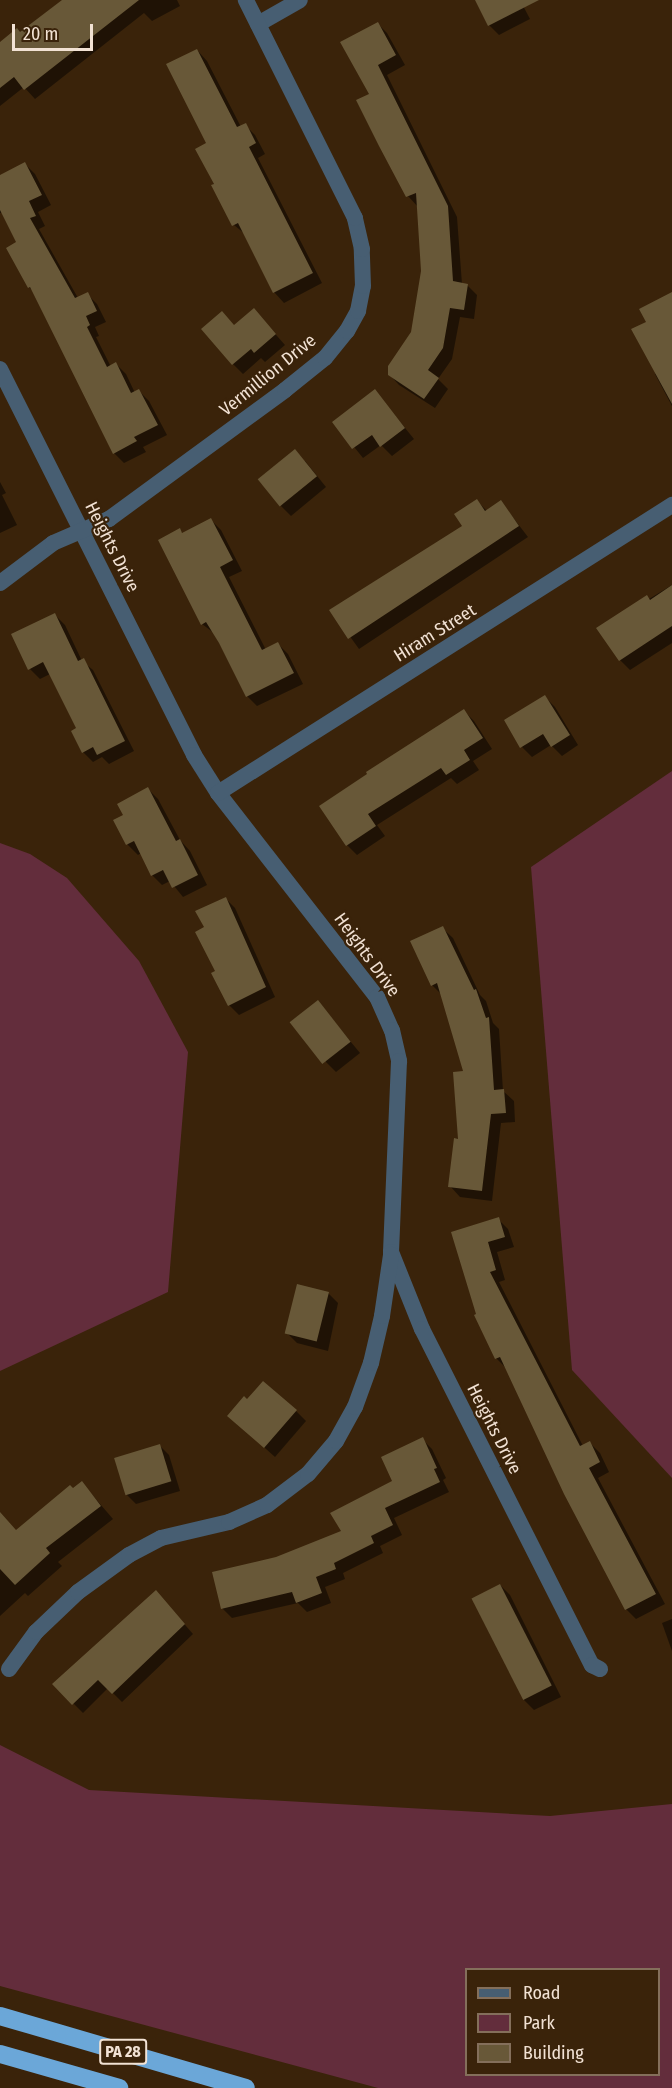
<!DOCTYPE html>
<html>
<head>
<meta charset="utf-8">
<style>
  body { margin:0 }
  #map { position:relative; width:672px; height:2088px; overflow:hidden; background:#3a230a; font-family:"Fira Sans Condensed",sans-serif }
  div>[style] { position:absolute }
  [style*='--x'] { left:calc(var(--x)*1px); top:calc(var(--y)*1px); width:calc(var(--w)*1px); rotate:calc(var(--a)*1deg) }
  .green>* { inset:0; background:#632d3c }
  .shadow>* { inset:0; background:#0007 }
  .building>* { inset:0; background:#685838; transform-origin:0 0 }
  .minor>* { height:16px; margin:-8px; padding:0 8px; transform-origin:8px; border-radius:8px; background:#475e72 }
  .motorway>* { height:18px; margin:-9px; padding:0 9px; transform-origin:9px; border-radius:9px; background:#6ba7d8 }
  span { translate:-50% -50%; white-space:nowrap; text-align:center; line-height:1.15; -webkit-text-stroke:4.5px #3a230a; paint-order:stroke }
  .shield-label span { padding:2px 4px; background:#3a230a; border:2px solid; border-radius:4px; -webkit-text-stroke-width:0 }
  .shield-label { font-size:16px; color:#f2e2d4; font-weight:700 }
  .street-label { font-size:18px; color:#f2e2d4 }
  .legend { position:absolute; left:465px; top:1968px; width:195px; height:108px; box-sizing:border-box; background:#3a230a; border:2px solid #846f5b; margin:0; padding:8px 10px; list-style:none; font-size:18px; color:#f2e2d4 }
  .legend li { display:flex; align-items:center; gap:12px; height:30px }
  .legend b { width:30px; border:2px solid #846f5b }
  .scale { position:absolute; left:12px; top:24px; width:81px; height:27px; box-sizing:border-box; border:3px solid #f2e2d4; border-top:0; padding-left:8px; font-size:18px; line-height:21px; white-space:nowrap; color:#f2e2d4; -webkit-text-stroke:4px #3a230a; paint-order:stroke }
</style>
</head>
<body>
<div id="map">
  <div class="green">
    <i style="clip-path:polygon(672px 771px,672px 1478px,572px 1370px,531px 867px)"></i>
    <i style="clip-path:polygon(0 843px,30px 854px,67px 878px,139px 961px,188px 1052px,168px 1292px,0 1371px)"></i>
    <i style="clip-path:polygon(evenodd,0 1745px,89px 1790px,550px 1816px,672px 1804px,672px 2088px,378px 2088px,0 1986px,0 1745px,466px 1970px,658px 1970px,658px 2074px,466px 2074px,466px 1970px)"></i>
  </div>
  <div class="shadow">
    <i style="clip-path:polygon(65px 0,177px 0,180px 6px,152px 21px,144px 13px,35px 99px,24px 87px,0 106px,0 43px,21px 34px)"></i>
    <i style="clip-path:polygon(477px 0,520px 0,530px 19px,499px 35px,489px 25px)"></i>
    <i style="clip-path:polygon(377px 23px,387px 33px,405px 65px,387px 75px,457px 217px,462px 284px,467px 285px,477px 295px,474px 319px,460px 317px,452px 359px,438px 379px,448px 389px,435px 408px,399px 385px,389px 374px,412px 332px,423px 271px,418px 207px,408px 196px,381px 145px,371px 94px)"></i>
    <i style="clip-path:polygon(197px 50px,207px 61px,241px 127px,245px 125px,255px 135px,265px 154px,258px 158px,322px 283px,284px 303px,274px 292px,245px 234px,234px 225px,197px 149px,208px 144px)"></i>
    <i style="clip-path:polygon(25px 164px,35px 174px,51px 205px,38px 212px,45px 226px,39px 229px,78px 298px,87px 294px,97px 304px,106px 322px,95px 327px,99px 336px,96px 337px,111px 367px,116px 364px,126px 374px,135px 393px,139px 391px,149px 401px,167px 435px,143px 447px,146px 452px,124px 463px,114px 453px,35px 293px,29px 287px,18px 243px,3px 212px,0 213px,0 177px)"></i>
    <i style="clip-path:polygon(672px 303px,672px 406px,655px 374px,657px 373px,648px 322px)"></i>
    <i style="clip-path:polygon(254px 310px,285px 345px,265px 362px,261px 358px,243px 374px,233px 364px,235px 326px)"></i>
    <i style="clip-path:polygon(375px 391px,414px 439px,392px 456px,381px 445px,363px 458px,334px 422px)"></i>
    <i style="clip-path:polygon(305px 461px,326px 487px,291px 516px,281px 506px)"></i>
    <i style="clip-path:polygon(0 482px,6px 493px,2px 495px,17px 525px,0 533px)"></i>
    <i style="clip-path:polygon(477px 501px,487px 511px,501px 502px,528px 537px,359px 649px,331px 610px,464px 526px)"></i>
    <i style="clip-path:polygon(211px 520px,221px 530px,242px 571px,229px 577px,266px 650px,278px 644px,288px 654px,303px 684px,257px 706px,247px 696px,214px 633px,202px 624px,179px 530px,183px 534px)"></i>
    <i style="clip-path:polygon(672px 585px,672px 643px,630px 670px,620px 660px,649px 599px)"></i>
    <i style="clip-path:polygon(55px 615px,65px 625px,82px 661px,93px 670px,134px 751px,109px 764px,102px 757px,93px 762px,83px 752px,78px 729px,50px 674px,40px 679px,30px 669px)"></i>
    <i style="clip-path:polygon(545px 697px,555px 707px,578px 745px,562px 756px,551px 745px,532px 757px,522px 747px)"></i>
    <i style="clip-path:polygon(464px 711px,474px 721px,492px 749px,473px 761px,479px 770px,457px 784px,451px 778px,377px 825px,385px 836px,357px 855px,347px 845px,369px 774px)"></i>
    <i style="clip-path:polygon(148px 789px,158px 799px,180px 840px,190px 851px,207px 885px,183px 897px,170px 881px,162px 885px,152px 875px,141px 853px,138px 855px,128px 845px,115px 821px,125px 816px)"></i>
    <i style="clip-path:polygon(225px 898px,235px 908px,275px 997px,239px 1015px,229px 1005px,217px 971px)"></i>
    <i style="clip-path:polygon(442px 928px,453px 938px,480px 995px,486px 1001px,493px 1023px,499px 1029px,503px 1091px,514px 1101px,515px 1122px,501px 1123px,492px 1201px,460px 1197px,450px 1186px,460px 1141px,465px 1073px,441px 994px,432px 985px)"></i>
    <i style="clip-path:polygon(318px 1002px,360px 1053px,336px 1072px,326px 1062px)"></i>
    <i style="clip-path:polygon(498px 1219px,508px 1229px,514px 1247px,497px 1252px,505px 1280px,499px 1282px,583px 1446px,590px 1443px,600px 1453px,609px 1472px,598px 1478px,665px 1604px,636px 1619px,626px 1609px,506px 1368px,496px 1358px,478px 1315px,452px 1233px)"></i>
    <i style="clip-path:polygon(328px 1293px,338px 1303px,328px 1351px,297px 1343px,287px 1333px)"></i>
    <i style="clip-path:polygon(296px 1411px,306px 1421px,275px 1457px,229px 1416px)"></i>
    <i style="clip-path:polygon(422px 1439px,432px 1449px,446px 1478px,443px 1480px,449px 1492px,394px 1518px,402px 1535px,380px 1546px,383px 1553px,343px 1573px,345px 1579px,325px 1587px,331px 1603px,307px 1612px,298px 1603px,232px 1618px,222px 1608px,277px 1558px,343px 1532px,394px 1482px)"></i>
    <i style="clip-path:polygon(159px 1445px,169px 1455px,180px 1491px,136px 1504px,126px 1494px)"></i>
    <i style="clip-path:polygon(82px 1483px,113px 1519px,58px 1562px,62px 1566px,28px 1596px,25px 1593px,0 1616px,0 1546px)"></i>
    <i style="clip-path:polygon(500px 1585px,510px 1595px,561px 1697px,534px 1710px,524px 1700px)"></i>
    <i style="clip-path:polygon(165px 1602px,193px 1634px,122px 1702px,108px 1688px,83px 1713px,54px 1684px)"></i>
    <i style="clip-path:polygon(672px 1619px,672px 1651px,662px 1623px)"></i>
  </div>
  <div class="building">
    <i style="clip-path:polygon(62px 0,139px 0,24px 90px,14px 77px,0 88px,0 42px,17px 28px,20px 32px)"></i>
    <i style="clip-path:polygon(475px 0,539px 0,488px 26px)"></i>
    <i style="clip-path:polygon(378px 22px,396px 55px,378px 65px,448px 206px,453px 281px,468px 284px,464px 310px,450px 308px,443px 348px,428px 370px,439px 378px,424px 399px,388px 375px,388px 366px,411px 332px,421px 271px,416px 193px,406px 197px,379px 146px,356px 100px,369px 94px,340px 42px)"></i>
    <i style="clip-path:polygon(197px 49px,237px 127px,246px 123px,256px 143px,249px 147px,313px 273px,273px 293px,238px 223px,232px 226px,211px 185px,214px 184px,195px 149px,206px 143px,166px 64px)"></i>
    <i style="clip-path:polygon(25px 162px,42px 195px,29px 201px,36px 216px,30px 218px,75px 298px,88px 292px,97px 311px,86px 316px,90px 325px,87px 327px,107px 367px,116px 362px,131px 393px,139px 389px,158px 425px,134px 437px,137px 441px,113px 454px,30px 287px,28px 288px,6px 248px,16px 242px,0 210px,0 175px)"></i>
    <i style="clip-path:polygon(672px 292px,672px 404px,631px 329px,646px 322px,639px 309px)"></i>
    <i style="clip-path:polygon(254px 308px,276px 334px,254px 353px,251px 349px,232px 365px,201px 329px,222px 311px,234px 325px)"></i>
    <i style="clip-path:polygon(375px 389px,405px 428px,380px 447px,372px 435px,352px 449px,332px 422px)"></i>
    <i style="left:295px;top:449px;width:35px;height:48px;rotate:51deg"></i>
    <i style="clip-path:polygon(477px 499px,485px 511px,501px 500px,519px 526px,348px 639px,329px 610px,462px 526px,454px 514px)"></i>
    <i style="clip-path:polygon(211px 518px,233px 560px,220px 567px,262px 650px,278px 642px,294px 673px,246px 697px,219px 643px,206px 622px,201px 625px,158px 540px,180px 528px,182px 533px)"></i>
    <i style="clip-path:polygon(672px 585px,672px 626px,619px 661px,596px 628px,647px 595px,650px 600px)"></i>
    <i style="clip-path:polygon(55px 613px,78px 661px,84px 658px,125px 741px,97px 755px,93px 747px,82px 753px,71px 731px,76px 728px,43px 662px,28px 670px,11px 634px)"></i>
    <i style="clip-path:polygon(545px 695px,570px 735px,551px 747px,543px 734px,520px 748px,504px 720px)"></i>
    <i style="clip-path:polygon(464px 709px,483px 738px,464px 750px,470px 760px,446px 775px,441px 768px,368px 814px,376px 826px,346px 846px,319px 806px,367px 774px,366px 772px)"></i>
    <i style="clip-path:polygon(148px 787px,176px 841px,180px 839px,198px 875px,172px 888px,163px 870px,151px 876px,134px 841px,126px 845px,113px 820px,123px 815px,117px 804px)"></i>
    <i style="clip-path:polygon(226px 897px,266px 987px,228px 1006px,211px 973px,215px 971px,195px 932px,204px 927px,195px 911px)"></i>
    <i style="clip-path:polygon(443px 926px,474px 990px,476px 989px,486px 1018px,489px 1017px,494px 1090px,504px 1089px,506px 1113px,491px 1114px,482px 1191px,448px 1187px,454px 1138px,458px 1139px,453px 1072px,463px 1071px,437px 983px,431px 986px,410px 941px)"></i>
    <i style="left:318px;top:1000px;width:53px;height:36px;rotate:52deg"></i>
    <i style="clip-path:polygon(499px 1217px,505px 1237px,488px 1242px,496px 1270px,490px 1272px,580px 1446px,590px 1441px,600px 1462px,589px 1468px,656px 1594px,625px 1610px,564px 1494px,500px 1357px,495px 1359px,474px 1315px,476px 1314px,451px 1232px)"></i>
    <i style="left:297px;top:1284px;width:33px;height:51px;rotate:14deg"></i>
    <i style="clip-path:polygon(263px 1381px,297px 1410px,264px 1448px,227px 1416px,244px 1396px,247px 1399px)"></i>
    <i style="clip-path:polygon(423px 1437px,437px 1468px,434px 1469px,440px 1482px,385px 1508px,393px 1525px,371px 1536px,374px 1543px,334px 1563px,336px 1569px,316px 1577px,322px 1593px,296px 1603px,292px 1592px,221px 1609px,212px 1572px,276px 1557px,341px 1531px,330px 1513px,392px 1481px,381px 1457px)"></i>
    <i style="left:160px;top:1444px;width:39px;height:48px;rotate:73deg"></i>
    <i style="clip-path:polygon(82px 1481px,101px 1506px,46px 1548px,50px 1553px,15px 1585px,0 1569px,0 1512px,16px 1530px,70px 1485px,73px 1488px)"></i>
    <i style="left:500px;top:1584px;width:114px;height:32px;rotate:63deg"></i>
    <i style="clip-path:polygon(156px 1590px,185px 1624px,112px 1694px,98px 1680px,72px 1705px,52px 1684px)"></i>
  </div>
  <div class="minor">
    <i style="--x:258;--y:24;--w:48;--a:-29.7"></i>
    <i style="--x:0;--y:369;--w:432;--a:63.3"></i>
    <i style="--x:194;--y:755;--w:45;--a:57.7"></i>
    <i style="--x:218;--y:793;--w:259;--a:52.1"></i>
    <i style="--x:377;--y:997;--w:36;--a:66"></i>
    <i style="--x:392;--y:1030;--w:32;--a:77"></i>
    <i style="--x:399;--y:1061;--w:191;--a:92.4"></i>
    <i style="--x:391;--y:1252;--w:83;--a:68.1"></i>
    <i style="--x:422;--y:1329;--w:377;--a:63.2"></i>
    <i style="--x:592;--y:1665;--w:9;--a:27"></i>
    <i style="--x:0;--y:583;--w:66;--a:-37"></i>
    <i style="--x:53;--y:543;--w:61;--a:-23.2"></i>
    <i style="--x:109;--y:519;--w:218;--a:-36.2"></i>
    <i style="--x:285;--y:390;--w:51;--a:-38.7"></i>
    <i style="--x:325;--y:358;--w:35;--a:-51"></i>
    <i style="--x:347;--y:331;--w:23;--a:-61"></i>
    <i style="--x:358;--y:311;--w:25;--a:-79"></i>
    <i style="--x:363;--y:286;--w:37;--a:-92"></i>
    <i style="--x:362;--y:249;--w:32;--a:-103"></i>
    <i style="--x:355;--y:218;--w:244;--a:-116.6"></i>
    <i style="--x:218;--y:793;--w:538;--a:-32.39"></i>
    <i style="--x:9;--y:1669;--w:46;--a:-53.9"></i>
    <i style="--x:36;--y:1632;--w:58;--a:-43.6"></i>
    <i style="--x:78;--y:1592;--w:63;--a:-36"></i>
    <i style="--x:129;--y:1555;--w:36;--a:-28"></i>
    <i style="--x:161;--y:1538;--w:70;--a:-13.2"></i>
    <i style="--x:229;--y:1522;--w:42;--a:-24.1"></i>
    <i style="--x:267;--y:1505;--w:51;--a:-37.1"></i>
    <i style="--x:308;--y:1474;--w:43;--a:-49.7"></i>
    <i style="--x:336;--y:1441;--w:39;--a:-61"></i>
    <i style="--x:355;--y:1407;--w:47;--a:-70"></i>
    <i style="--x:371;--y:1363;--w:48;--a:-76.8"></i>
    <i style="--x:382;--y:1316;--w:62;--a:-81.6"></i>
  </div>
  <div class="motorway">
    <i style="--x:0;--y:2016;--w:256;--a:16.3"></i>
    <i style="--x:0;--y:2054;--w:124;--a:15.9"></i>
  </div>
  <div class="shield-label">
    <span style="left:123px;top:2052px">PA 28</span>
  </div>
  <div class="street-label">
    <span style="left:268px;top:375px;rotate:-39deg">Vermillion Drive</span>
    <span style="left:112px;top:547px;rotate:63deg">Heights Drive</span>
    <span style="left:435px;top:633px;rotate:-32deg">Hiram Street</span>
    <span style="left:367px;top:955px;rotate:54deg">Heights Drive</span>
    <span style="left:494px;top:1429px;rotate:63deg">Heights Drive</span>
  </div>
  <ul class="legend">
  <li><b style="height:8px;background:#475e72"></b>Road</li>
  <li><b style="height:16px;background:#632d3c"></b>Park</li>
  <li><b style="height:16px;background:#685838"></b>Building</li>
  </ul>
  <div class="scale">20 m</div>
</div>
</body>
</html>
